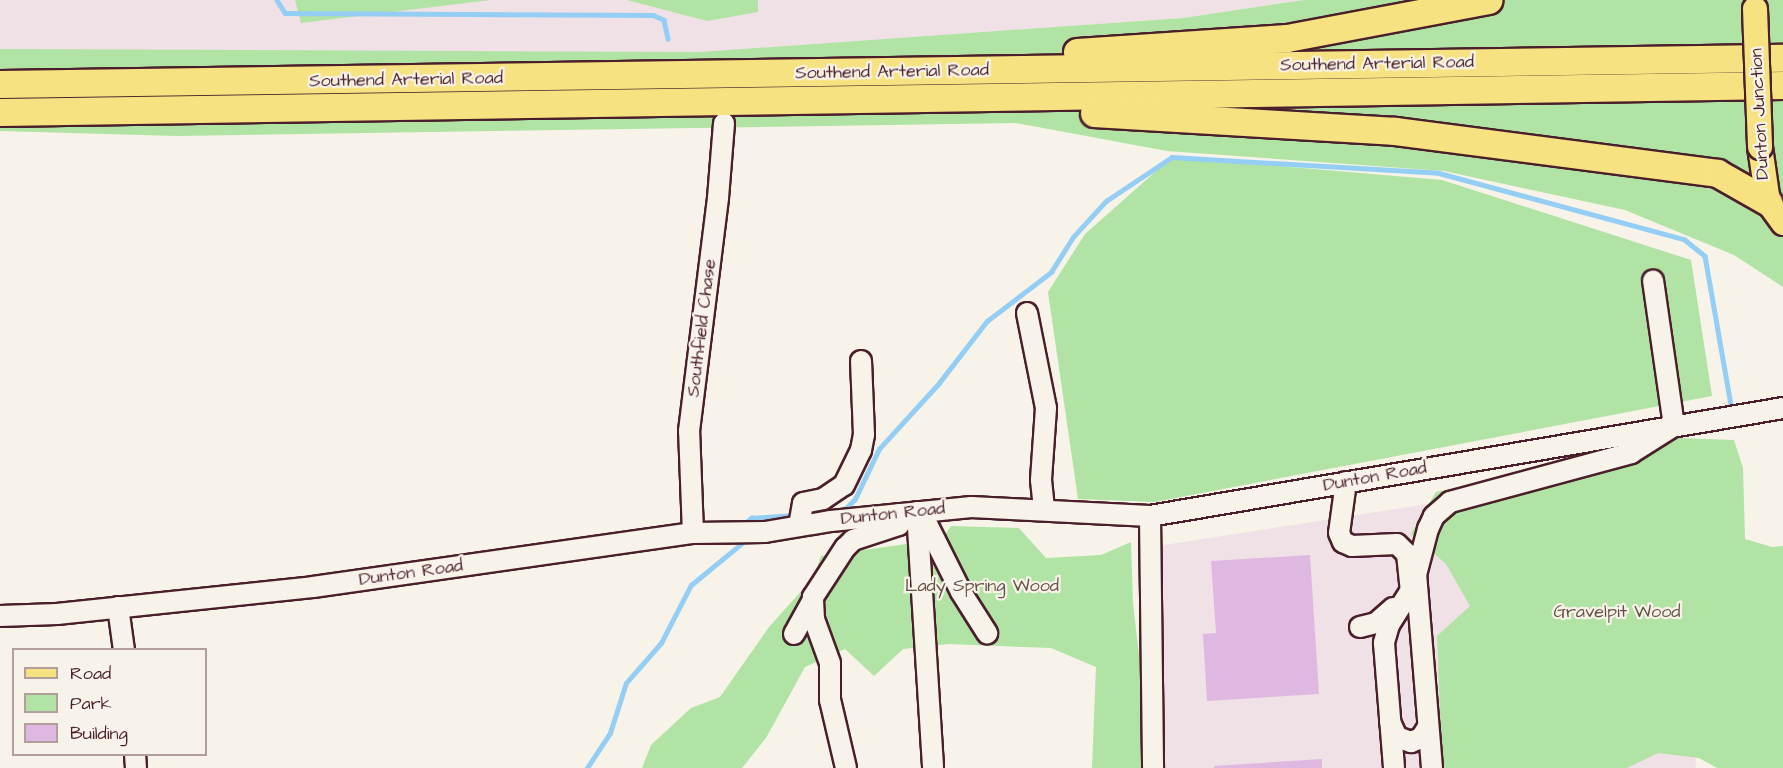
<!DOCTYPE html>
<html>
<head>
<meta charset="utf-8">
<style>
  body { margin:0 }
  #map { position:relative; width:1783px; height:768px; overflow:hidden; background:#f7f3e8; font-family:"Architects Daughter",sans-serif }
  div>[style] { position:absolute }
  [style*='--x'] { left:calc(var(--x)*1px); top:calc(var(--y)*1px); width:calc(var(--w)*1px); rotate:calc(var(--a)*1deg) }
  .built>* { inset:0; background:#f0e1e6 }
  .green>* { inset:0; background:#b0e3a4 }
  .stream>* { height:4.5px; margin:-2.25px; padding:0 2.25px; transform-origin:2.25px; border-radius:2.25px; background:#95cef4 }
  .building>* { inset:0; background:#dfb8e1 }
  .roads { filter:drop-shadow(2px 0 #4a1f2b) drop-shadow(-2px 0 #4a1f2b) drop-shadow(0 2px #4a1f2b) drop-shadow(0 -2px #4a1f2b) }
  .minor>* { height:20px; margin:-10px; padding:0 10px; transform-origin:10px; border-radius:10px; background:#f7f3e8 }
  .major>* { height:24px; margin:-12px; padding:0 12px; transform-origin:12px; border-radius:12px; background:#f7e281 }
  .highway>* { height:27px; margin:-13.5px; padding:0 13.5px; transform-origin:13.5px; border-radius:13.5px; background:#f7e281 }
  .bridges { filter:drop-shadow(2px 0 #4a1f2b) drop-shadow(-2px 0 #4a1f2b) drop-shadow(0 2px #4a1f2b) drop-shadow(0 -2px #4a1f2b) }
  .major-bridge>* { height:24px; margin:-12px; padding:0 12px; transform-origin:12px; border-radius:12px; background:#f7e281 }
  span { translate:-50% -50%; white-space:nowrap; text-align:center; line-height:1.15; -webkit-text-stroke:4.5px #f7f3e8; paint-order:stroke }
  .street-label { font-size:18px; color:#4a1f2b }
  .park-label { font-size:18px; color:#645049 }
  .legend { position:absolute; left:12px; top:648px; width:195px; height:108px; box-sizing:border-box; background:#f7f3e8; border:2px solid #b29e9c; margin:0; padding:8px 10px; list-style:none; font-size:18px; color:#4a1f2b }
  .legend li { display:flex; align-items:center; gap:12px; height:30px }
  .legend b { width:30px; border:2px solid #b29e9c }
</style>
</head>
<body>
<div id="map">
  <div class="built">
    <i style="clip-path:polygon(0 0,1304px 0,1183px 18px,708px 52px,0 52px)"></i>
    <i style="clip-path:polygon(1678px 465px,1696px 768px,1146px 768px,1145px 548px)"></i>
  </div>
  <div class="green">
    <i style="clip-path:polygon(295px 0,491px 0,301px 23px)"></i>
    <i style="clip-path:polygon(627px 0,758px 0,758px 12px,707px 21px)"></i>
    <i style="clip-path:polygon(1304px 0,1783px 0,1783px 287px,1734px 255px,1625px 210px,1444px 171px,1167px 151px,1016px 123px,177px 136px,0 131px,0 49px,700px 52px,1183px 18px)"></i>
    <i style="clip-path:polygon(1172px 157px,1442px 180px,1691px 260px,1712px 396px,1155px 502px,1078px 499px,1048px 292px,1085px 234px)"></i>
    <i style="clip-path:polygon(1678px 438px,1734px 440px,1743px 468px,1745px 539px,1772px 547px,1783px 546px,1783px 768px,1717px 768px,1699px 758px,1658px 753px,1627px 768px,1442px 768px,1437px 636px,1470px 606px,1446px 564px,1411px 534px,1436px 492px)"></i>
    <i style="clip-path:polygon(951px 526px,1019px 528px,1046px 558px,1101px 555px,1131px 542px,1133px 603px,1140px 665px,1146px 672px,1146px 768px,1092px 768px,1096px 667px,1051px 648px,949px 644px,903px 649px,874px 676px,845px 649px,805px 667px,766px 738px,742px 768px,642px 768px,651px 745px,691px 708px,720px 697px,769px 627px,813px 578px,821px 556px,942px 539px)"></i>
  </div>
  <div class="stream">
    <i style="--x:277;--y:0;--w:15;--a:58"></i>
    <i style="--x:285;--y:13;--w:368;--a:0.3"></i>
    <i style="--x:653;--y:15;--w:12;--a:24"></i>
    <i style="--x:664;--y:20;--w:19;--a:78"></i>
    <i style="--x:842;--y:512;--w:18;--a:-45"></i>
    <i style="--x:855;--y:499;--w:55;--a:-64.4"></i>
    <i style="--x:879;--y:449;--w:89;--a:-47.7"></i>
    <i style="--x:939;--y:383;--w:78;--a:-52.3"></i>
    <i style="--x:987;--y:321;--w:81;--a:-37.4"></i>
    <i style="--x:1051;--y:272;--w:41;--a:-57.8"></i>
    <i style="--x:1073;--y:237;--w:49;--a:-47.5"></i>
    <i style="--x:1106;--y:201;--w:79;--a:-33.7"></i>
    <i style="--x:1172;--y:157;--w:267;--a:3.4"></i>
    <i style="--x:1439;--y:173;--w:254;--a:15.1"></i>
    <i style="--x:1684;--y:239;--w:27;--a:39"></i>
    <i style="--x:1705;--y:256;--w:151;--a:80.1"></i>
    <i style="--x:743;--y:525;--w:11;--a:-41"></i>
    <i style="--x:751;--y:518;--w:44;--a:-3.9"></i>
    <i style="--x:587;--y:768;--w:42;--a:-56.7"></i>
    <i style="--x:610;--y:733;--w:52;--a:-72.3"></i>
    <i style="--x:626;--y:683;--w:53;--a:-48.8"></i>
    <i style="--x:661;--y:643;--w:65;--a:-62.7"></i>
    <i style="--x:691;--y:585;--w:65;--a:-39.4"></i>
  </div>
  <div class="building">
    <i style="clip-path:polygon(1310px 555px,1319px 694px,1207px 701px,1203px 634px,1216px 633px,1211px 561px)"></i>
    <i style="clip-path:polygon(1322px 759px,1322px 768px,1214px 768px,1214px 766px)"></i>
  </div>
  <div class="roads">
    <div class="minor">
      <i style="--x:1027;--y:313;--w:97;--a:78.7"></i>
      <i style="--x:1046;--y:408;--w:72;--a:94"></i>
      <i style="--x:1041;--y:480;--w:28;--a:84"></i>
      <i style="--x:1346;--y:482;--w:51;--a:97.8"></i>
      <i style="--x:1339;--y:533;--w:10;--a:66"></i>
      <i style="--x:1343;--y:542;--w:10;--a:24"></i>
      <i style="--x:1352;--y:546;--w:45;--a:-2.5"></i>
      <i style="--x:1397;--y:544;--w:14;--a:45"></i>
      <i style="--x:1407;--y:554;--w:36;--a:84"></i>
      <i style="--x:1411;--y:590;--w:41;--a:122.2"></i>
      <i style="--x:1389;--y:625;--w:19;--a:106"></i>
      <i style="--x:1384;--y:643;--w:125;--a:85.4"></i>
      <i style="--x:917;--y:512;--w:256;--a:86.4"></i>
      <i style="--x:921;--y:512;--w:89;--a:63.4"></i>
      <i style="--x:961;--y:592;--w:49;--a:57.6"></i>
      <i style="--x:1150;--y:516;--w:252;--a:89.3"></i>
      <i style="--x:799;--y:526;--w:23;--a:-80"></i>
      <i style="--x:803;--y:503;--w:20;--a:-11"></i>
      <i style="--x:823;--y:499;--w:25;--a:-34"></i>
      <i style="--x:844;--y:485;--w:39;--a:-64"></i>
      <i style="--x:861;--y:450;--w:15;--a:-79"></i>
      <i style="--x:864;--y:435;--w:74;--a:-92.3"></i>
      <i style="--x:693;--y:533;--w:102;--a:-92.2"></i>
      <i style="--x:689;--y:431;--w:235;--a:-82.9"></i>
      <i style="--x:718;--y:198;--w:75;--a:-85.4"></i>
      <i style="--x:118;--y:607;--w:43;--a:82.1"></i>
      <i style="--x:0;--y:616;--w:57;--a:-2"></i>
      <i style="--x:57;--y:614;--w:257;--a:-6"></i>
      <i style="--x:313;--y:587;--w:384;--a:-8.1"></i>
      <i style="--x:693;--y:533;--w:72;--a:-0.8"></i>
      <i style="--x:765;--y:532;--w:67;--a:-9.5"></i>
      <i style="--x:831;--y:521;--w:141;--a:-5.7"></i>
      <i style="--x:971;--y:507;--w:179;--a:2.9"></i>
      <i style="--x:1150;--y:516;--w:642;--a:-9.68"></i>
      <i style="--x:1360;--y:627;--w:16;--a:-14"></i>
      <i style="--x:1376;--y:623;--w:23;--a:-41"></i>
      <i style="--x:794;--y:634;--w:38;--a:-61"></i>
      <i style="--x:1390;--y:722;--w:17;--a:65"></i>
      <i style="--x:1397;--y:737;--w:15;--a:20"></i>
      <i style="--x:1411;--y:742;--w:11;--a:-22"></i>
      <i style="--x:1421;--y:738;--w:13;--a:-58"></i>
      <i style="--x:135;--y:754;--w:14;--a:86"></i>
      <i style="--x:846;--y:768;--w:70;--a:-103.2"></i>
      <i style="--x:830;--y:700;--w:37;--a:-90"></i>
      <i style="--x:830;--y:663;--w:47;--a:-110"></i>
      <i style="--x:814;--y:619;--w:22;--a:-93"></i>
      <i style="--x:813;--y:597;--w:59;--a:-56.9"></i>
      <i style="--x:845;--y:548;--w:11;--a:-45"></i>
      <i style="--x:853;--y:540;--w:48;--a:-18.1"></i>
      <i style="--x:899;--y:525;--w:11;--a:-90"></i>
      <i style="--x:1432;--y:768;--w:194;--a:-94.7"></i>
      <i style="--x:1416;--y:575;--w:48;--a:-75.4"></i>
      <i style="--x:1428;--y:529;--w:14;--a:-65"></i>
      <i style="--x:1434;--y:516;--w:21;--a:-41"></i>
      <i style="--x:1450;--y:502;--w:188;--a:-15.1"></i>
      <i style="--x:1631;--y:453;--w:51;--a:-32.1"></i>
      <i style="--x:1674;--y:426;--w:147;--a:-98.2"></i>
    </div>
    <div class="major">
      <i style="--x:1760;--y:147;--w:56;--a:81.7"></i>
      <i style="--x:1768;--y:202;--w:26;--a:54"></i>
    </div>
    <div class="highway">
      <i style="--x:1077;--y:52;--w:210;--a:-3.8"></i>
      <i style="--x:1287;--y:38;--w:205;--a:-10.7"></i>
      <i style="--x:0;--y:84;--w:1783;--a:-0.84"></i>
      <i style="--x:0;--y:112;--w:1783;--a:-0.87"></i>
      <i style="--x:1094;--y:113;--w:302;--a:3.4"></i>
      <i style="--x:1395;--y:131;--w:325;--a:7.4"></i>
      <i style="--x:1717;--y:173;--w:59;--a:29.6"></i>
    </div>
  </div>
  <div class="bridges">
    <div class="major-bridge">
      <i style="--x:1755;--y:9;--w:138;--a:87.9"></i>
    </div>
  </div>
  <div class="street-label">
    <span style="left:1377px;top:64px;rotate:-1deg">Southend Arterial Road</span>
    <span style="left:892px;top:72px;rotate:-1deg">Southend Arterial Road</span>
    <span style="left:406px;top:80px;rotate:-1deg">Southend Arterial Road</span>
    <span style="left:1760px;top:114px;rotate:-93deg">Dunton Junction</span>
    <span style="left:702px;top:328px;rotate:-83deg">Southfield Chase</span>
    <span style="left:1375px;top:477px;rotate:-10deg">Dunton Road</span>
    <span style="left:893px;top:514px;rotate:-6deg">Dunton Road</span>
    <span style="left:411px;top:573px;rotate:-8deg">Dunton Road</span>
  </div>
  <div class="park-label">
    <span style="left:982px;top:586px">Lady Spring Wood</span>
    <span style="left:1617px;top:612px">Gravelpit Wood</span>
  </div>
  <ul class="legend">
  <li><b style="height:8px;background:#f7e281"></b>Road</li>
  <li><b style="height:16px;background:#b0e3a4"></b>Park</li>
  <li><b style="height:16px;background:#dfb8e1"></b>Building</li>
  </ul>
</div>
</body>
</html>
